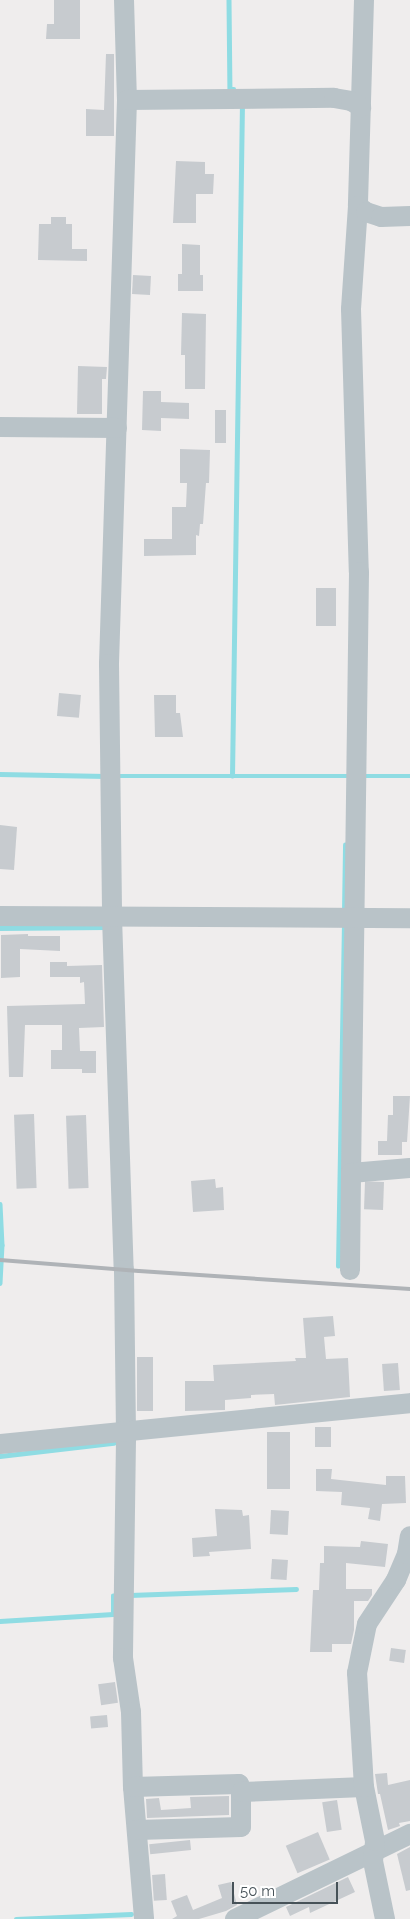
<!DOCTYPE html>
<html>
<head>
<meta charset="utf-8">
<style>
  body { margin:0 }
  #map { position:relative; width:410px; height:1919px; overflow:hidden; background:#efeded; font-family:Raleway,sans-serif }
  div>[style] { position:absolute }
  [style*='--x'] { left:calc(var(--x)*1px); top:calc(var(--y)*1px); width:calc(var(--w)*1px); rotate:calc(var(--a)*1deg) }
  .stream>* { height:4.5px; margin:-2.25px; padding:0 2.25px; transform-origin:2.25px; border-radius:2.25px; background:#8fdce3 }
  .building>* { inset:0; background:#c7cbcf; transform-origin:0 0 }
  .minor>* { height:20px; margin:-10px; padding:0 10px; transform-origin:10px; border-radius:10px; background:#b9c3c8 }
  .rail>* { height:4px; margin:-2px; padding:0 2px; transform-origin:2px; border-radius:2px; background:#afb3b7 }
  span { translate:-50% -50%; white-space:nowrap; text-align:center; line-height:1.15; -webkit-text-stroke:5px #fff; paint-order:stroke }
  .scale { position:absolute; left:232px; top:1882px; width:106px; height:22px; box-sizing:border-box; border:2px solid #475258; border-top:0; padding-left:6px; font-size:15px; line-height:18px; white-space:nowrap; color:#475258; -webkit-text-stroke:4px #fff; paint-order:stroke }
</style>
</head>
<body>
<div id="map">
  <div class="stream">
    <i style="--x:229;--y:0;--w:89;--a:89.4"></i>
    <i style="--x:230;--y:89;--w:4;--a:0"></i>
    <i style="--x:0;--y:774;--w:106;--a:1.1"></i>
    <i style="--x:116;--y:776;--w:235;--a:0"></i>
    <i style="--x:232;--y:776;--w:671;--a:-89.15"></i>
    <i style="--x:361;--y:776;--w:49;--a:0"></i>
    <i style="--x:344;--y:912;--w:67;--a:-89.1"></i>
    <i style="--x:0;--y:928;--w:106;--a:-0.5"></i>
    <i style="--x:0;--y:1204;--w:41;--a:87.2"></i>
    <i style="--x:2;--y:1245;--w:38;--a:93"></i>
    <i style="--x:338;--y:1266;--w:344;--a:-89"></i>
    <i style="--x:0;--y:1456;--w:114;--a:-6.6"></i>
    <i style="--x:130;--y:1595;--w:166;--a:-2.1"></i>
    <i style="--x:0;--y:1621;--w:113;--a:-3.5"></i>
    <i style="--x:113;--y:1614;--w:18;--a:-90"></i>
    <i style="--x:113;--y:1596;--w:7;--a:-8"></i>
    <i style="--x:16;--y:1919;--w:115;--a:-2.5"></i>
  </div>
  <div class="building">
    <i style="clip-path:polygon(54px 0,80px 0,80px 39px,46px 39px,47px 24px,54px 24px)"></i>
    <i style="clip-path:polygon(106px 54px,114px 54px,114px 136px,86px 136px,86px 109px,104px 110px)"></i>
    <i style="clip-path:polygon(176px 161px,205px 162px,205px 174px,214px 174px,213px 194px,196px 194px,196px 223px,173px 223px)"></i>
    <i style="clip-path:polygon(51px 217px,66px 217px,66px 224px,72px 224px,72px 249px,87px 249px,87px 261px,38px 260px,39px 224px,51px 224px)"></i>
    <i style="clip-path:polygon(182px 244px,200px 245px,200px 275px,203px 275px,203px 291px,178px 291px,178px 274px,182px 274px)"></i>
    <i style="left:133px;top:275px;width:18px;height:19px;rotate:3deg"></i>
    <i style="clip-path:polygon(182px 313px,206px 314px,205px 389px,185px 389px,185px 355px,181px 355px)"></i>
    <i style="clip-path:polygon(78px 366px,107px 367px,106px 379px,102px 379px,102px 414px,77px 414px)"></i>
    <i style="clip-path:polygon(143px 391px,161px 391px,161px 402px,189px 403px,189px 419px,161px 418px,161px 431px,142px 430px)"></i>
    <i style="left:215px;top:410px;width:11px;height:33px"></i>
    <i style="clip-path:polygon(180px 449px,210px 450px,209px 483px,206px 483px,203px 524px,200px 524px,199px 536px,196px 535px,196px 555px,144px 556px,144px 539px,172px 539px,172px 507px,186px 507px,187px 483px,180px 483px)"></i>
    <i style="left:316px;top:588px;width:20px;height:38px"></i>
    <i style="left:59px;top:693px;width:22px;height:23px;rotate:5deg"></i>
    <i style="clip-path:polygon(154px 695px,176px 695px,176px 713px,180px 713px,183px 737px,155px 737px)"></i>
    <i style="clip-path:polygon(0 825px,17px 827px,14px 870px,0 869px)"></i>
    <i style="clip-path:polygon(28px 934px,28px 936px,60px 936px,60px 951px,20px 949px,20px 977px,1px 978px,1px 935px)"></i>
    <i style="clip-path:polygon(50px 962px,67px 962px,67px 966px,102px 965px,104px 1027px,79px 1028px,80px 1051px,96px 1051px,96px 1073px,82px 1073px,82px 1069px,51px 1069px,51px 1050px,62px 1050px,62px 1025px,25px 1025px,23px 1077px,9px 1077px,7px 1006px,85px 1004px,84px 982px,80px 983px,80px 977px,50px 977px)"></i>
    <i style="clip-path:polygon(393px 1096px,410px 1096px,407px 1142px,402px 1142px,402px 1155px,378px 1155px,378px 1141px,387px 1141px,388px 1115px,393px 1115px)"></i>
    <i style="left:34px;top:1114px;width:74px;height:20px;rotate:88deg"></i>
    <i style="left:86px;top:1115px;width:73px;height:20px;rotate:88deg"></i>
    <i style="clip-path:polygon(215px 1179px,216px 1188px,223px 1187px,224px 1210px,193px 1212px,191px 1181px)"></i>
    <i style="left:384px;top:1182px;width:28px;height:19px;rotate:92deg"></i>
    <i style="clip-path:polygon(333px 1316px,335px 1336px,324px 1337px,326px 1359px,348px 1358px,350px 1397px,275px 1405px,274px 1394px,251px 1395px,251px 1398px,225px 1400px,225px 1410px,185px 1411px,185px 1381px,214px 1381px,213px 1365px,296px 1361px,295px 1358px,306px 1358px,303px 1318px)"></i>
    <i style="left:137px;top:1357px;width:16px;height:54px"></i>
    <i style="left:398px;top:1363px;width:27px;height:16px;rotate:86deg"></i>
    <i style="left:315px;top:1427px;width:16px;height:20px"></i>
    <i style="left:267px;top:1432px;width:23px;height:57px"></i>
    <i style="clip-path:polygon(316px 1469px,332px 1469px,331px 1479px,386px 1485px,386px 1476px,405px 1476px,406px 1503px,382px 1504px,380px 1521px,368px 1519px,370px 1508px,341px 1505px,342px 1492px,316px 1491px)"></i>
    <i style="clip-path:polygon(215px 1509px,242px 1510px,243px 1516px,249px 1515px,251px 1549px,209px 1552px,210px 1556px,193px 1557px,192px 1538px,217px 1536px)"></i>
    <i style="left:271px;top:1510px;width:18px;height:24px;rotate:3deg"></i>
    <i style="clip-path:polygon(361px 1541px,388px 1544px,385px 1567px,346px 1563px,346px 1589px,372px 1589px,372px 1595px,368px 1601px,354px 1601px,354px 1630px,351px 1644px,332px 1644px,332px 1652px,310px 1652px,313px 1590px,319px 1590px,320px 1563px,324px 1563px,324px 1546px,360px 1547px)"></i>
    <i style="left:272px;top:1559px;width:16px;height:20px;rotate:4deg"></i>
    <i style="left:391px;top:1648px;width:15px;height:13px;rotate:8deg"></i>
    <i style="left:115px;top:1682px;width:21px;height:17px;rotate:82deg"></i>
    <i style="left:107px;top:1715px;width:12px;height:17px;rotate:85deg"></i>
    <i style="clip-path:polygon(387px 1773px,388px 1785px,410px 1780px,410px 1821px,399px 1823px,400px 1826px,388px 1830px,380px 1794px,378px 1794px,375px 1774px)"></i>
    <i style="clip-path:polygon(229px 1796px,229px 1815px,147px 1818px,146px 1799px,159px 1798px,161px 1810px,191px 1808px,190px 1797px)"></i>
    <i style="left:337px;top:1800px;width:30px;height:15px;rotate:81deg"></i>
    <i style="left:318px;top:1832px;width:30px;height:35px;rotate:67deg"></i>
    <i style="left:190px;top:1840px;width:10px;height:41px;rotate:84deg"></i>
    <i style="clip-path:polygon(410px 1847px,410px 1890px,406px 1891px,397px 1854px)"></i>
    <i style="left:165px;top:1874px;width:26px;height:13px;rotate:86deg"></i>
    <i style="clip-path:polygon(348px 1877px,355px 1892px,310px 1913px,309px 1907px,290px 1916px,286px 1907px)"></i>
    <i style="clip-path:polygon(231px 1882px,237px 1905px,226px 1911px,199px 1919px,172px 1919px,177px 1916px,171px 1901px,187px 1895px,193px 1910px,222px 1898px,218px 1885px)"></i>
  </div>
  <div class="minor">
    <i style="--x:124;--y:0;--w:100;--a:88.3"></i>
    <i style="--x:127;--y:100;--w:564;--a:91.83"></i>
    <i style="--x:109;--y:664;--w:253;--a:89.3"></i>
    <i style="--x:112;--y:917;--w:353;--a:88.1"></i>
    <i style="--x:124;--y:1270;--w:169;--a:89.3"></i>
    <i style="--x:126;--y:1439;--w:219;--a:90.8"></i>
    <i style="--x:123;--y:1658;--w:55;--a:81.6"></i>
    <i style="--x:131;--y:1712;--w:75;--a:88.5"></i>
    <i style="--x:133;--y:1787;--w:132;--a:85.2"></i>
    <i style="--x:364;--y:0;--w:206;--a:91.7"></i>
    <i style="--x:358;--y:206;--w:103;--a:93.9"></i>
    <i style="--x:351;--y:309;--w:263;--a:88.3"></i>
    <i style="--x:359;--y:572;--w:601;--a:90.76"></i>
    <i style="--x:351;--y:1173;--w:59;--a:-4.8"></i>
    <i style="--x:127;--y:100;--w:207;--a:-0.6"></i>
    <i style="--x:334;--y:98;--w:17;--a:10"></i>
    <i style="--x:351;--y:101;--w:12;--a:31"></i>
    <i style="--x:358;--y:206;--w:10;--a:37"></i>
    <i style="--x:366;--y:212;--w:16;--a:18"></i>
    <i style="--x:381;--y:217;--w:29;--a:-2"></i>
    <i style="--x:0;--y:427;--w:117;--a:0.5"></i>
    <i style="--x:0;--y:916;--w:410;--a:0.3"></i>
    <i style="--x:350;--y:1270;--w:97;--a:-89.4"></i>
    <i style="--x:0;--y:1444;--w:412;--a:-5.7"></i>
    <i style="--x:133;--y:1787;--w:106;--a:-1.6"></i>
    <i style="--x:239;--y:1784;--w:8;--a:76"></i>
    <i style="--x:137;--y:1830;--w:104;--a:-1.7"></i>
    <i style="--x:241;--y:1827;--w:35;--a:-90"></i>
    <i style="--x:241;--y:1792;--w:123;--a:-2.3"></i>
    <i style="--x:235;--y:1919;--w:195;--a:-25.9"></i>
    <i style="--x:385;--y:1919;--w:59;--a:-101.7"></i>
    <i style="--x:373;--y:1861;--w:20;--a:-84"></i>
    <i style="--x:375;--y:1841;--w:55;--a:-101.5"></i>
    <i style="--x:364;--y:1787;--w:114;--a:-93.5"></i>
    <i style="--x:357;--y:1673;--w:50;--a:-78.5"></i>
    <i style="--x:367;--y:1624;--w:53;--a:-56.6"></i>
    <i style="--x:396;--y:1580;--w:28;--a:-67"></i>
    <i style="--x:407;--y:1554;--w:18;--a:-81"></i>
  </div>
  <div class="rail">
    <i style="--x:0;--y:1260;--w:139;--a:4.5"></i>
    <i style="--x:139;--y:1271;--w:272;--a:3.8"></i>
  </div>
  <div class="scale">50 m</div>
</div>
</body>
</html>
